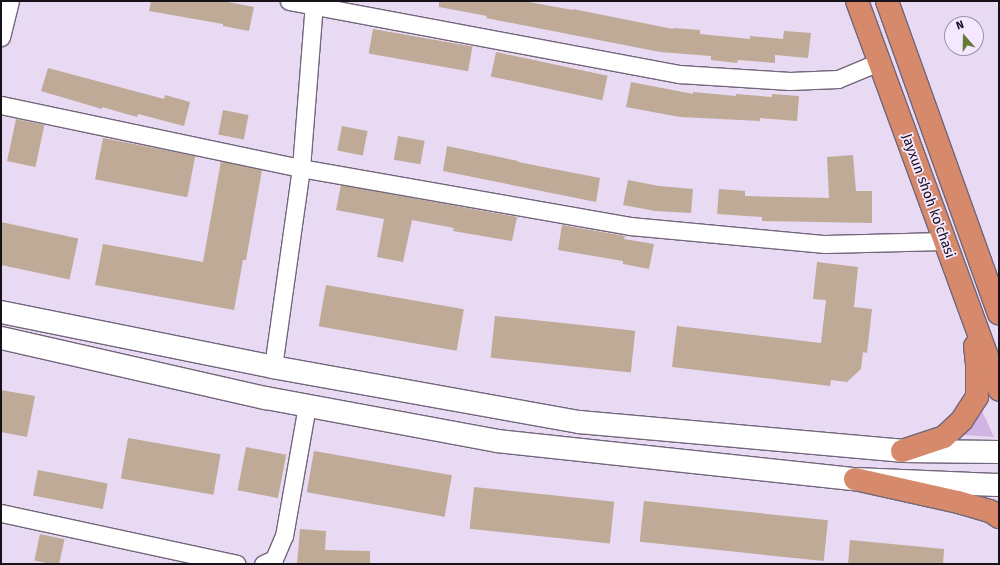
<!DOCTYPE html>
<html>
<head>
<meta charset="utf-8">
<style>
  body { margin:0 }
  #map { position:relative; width:1000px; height:565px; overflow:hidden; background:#e8daf2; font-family:"Fira Sans",sans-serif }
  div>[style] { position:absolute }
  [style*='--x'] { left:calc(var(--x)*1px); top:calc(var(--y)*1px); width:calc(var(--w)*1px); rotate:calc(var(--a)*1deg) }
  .green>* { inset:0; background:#d1b3e4 }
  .building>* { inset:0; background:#bfa997; transform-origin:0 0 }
  .roads { filter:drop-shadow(1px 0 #72667b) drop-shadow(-1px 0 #72667b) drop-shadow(0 1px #72667b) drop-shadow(0 -1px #72667b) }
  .minor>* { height:17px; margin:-8.5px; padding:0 8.5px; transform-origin:8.5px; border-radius:8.5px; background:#fff }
  .secondary>* { height:22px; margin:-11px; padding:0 11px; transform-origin:11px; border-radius:11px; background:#fff }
  .trunk>* { height:22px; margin:-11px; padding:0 11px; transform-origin:11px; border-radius:11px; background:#d68a6b }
  span { translate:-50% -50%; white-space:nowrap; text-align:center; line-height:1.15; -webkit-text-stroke:3.5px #f5e7ff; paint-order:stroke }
  .street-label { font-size:14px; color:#17121a }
  .frame { position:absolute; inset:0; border:2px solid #17121a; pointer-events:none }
  .north { position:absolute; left:944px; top:16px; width:40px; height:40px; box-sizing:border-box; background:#f5e7ff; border:1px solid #9c92a3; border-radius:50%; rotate:340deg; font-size:11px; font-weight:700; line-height:16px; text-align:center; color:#17121a }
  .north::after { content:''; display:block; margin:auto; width:14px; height:18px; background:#617c30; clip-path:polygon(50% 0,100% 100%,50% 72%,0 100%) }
</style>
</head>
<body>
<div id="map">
  <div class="green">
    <i style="clip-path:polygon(982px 411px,994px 437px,963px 435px)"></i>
  </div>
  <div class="building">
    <i style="clip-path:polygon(151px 1px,223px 1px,254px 7px,249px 31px,223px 26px,223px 24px,149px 11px)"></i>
    <i style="clip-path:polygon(439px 1px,523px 1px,573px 10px,573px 9px,673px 29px,674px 28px,700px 30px,700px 34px,750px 39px,750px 36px,783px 39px,784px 31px,811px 33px,808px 58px,775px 55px,775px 63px,738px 60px,737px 63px,711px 60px,711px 56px,660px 52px,486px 18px,487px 16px,439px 7px)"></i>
    <i style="left:373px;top:29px;width:101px;height:25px;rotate:10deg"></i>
    <i style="left:496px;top:52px;width:114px;height:25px;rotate:12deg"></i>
    <i style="clip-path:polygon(48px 68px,164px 99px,165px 95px,190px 102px,184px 126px,138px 114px,137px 117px,102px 107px,102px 109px,41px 91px)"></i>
    <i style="clip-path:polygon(631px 82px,693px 94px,693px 92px,736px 96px,736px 94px,772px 97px,772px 94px,799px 96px,797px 121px,760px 118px,760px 121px,680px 117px,626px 107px)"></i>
    <i style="left:223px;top:110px;width:26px;height:25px;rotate:11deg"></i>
    <i style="left:16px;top:119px;width:29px;height:43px;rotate:12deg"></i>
    <i style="left:342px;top:126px;width:26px;height:25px;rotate:11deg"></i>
    <i style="left:398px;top:136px;width:27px;height:24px;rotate:10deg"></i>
    <i style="left:103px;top:138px;width:94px;height:42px;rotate:11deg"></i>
    <i style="clip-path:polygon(447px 146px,518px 161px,518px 162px,600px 178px,596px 202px,443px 171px)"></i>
    <i style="clip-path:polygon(853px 155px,856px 191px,872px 191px,872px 223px,762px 221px,762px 217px,717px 214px,719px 189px,745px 191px,745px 196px,829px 198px,827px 157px)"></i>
    <i style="clip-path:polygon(221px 161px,262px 170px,246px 260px,243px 260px,234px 310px,95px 285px,103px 244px,203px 262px)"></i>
    <i style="clip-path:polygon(628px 180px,659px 186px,693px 189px,691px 213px,655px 211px,623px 205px)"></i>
    <i style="clip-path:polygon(341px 185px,517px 217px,512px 241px,453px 231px,454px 228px,412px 220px,403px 262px,377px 257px,384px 219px,336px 210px)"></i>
    <i style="left:1px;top:222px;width:79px;height:42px;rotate:12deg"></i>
    <i style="clip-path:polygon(562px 225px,625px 236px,624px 239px,654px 244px,649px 269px,623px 264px,623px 261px,558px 250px)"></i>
    <i style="clip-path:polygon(817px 262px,858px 267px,854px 307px,872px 309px,867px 353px,863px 352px,861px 369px,847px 382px,831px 380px,830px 386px,672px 367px,677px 326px,821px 343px,826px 300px,813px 299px)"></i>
    <i style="left:326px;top:285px;width:140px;height:42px;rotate:10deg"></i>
    <i style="left:495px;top:316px;width:141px;height:42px;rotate:6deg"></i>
    <i style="clip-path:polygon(1px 390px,35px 396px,27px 437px,1px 432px)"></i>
    <i style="left:128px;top:438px;width:94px;height:41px;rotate:10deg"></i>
    <i style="left:246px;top:447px;width:41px;height:44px;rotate:11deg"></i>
    <i style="left:314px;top:451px;width:140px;height:42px;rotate:10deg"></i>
    <i style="left:38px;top:470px;width:71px;height:26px;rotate:11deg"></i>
    <i style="left:474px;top:487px;width:141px;height:42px;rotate:6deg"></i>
    <i style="left:644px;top:501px;width:185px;height:41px;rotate:6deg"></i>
    <i style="clip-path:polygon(300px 529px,326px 531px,325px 550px,370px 551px,370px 564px,297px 564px)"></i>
    <i style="left:40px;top:534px;width:25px;height:27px;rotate:12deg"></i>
    <i style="clip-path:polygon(850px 540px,944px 549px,943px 564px,848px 564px)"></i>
  </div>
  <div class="roads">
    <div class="minor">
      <i style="--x:289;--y:1;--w:397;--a:10.6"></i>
      <i style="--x:679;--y:74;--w:111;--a:3.6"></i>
      <i style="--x:790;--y:81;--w:48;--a:-2.4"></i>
      <i style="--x:838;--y:79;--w:44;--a:-22.5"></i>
      <i style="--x:1;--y:37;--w:37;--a:-76"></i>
      <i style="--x:1;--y:105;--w:307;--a:11.9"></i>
      <i style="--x:301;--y:168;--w:334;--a:10"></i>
      <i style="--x:630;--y:226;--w:196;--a:5.3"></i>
      <i style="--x:825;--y:244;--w:119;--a:-1.4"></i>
      <i style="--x:273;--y:367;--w:201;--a:-82"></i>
      <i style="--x:301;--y:168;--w:168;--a:-85.5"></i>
      <i style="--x:1;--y:513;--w:241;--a:12.2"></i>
      <i style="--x:263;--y:564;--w:12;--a:-24"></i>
      <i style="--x:274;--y:559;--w:25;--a:-67"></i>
      <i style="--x:284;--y:536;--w:133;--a:-80"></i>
    </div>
    <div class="secondary">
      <i style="--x:1;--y:312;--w:278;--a:11.4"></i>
      <i style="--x:273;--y:367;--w:311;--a:10.2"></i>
      <i style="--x:579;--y:422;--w:324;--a:5.1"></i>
      <i style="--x:902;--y:451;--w:97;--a:0.6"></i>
      <i style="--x:1;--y:338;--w:272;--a:12.8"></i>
      <i style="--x:266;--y:398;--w:235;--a:10.5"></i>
      <i style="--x:497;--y:441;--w:360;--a:6.1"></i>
      <i style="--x:855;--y:479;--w:144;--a:2.4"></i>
    </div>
    <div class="trunk">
      <i style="--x:857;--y:1;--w:414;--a:69.9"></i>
      <i style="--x:887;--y:1;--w:332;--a:70.3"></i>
      <i style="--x:902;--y:451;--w:44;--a:-18.4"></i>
      <i style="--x:944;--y:437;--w:25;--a:-43"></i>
      <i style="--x:962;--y:420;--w:27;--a:-57"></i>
      <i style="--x:977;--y:397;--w:33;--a:-90"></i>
      <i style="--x:977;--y:364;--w:18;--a:-96"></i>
      <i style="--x:855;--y:479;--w:106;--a:12.6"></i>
      <i style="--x:958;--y:502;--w:33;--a:16"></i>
      <i style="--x:990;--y:511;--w:11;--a:34"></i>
    </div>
  </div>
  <div class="street-label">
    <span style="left:928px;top:196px;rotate:70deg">Jayxun shoh ko'chasi</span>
  </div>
  <div class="frame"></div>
  <div class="north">N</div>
</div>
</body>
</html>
